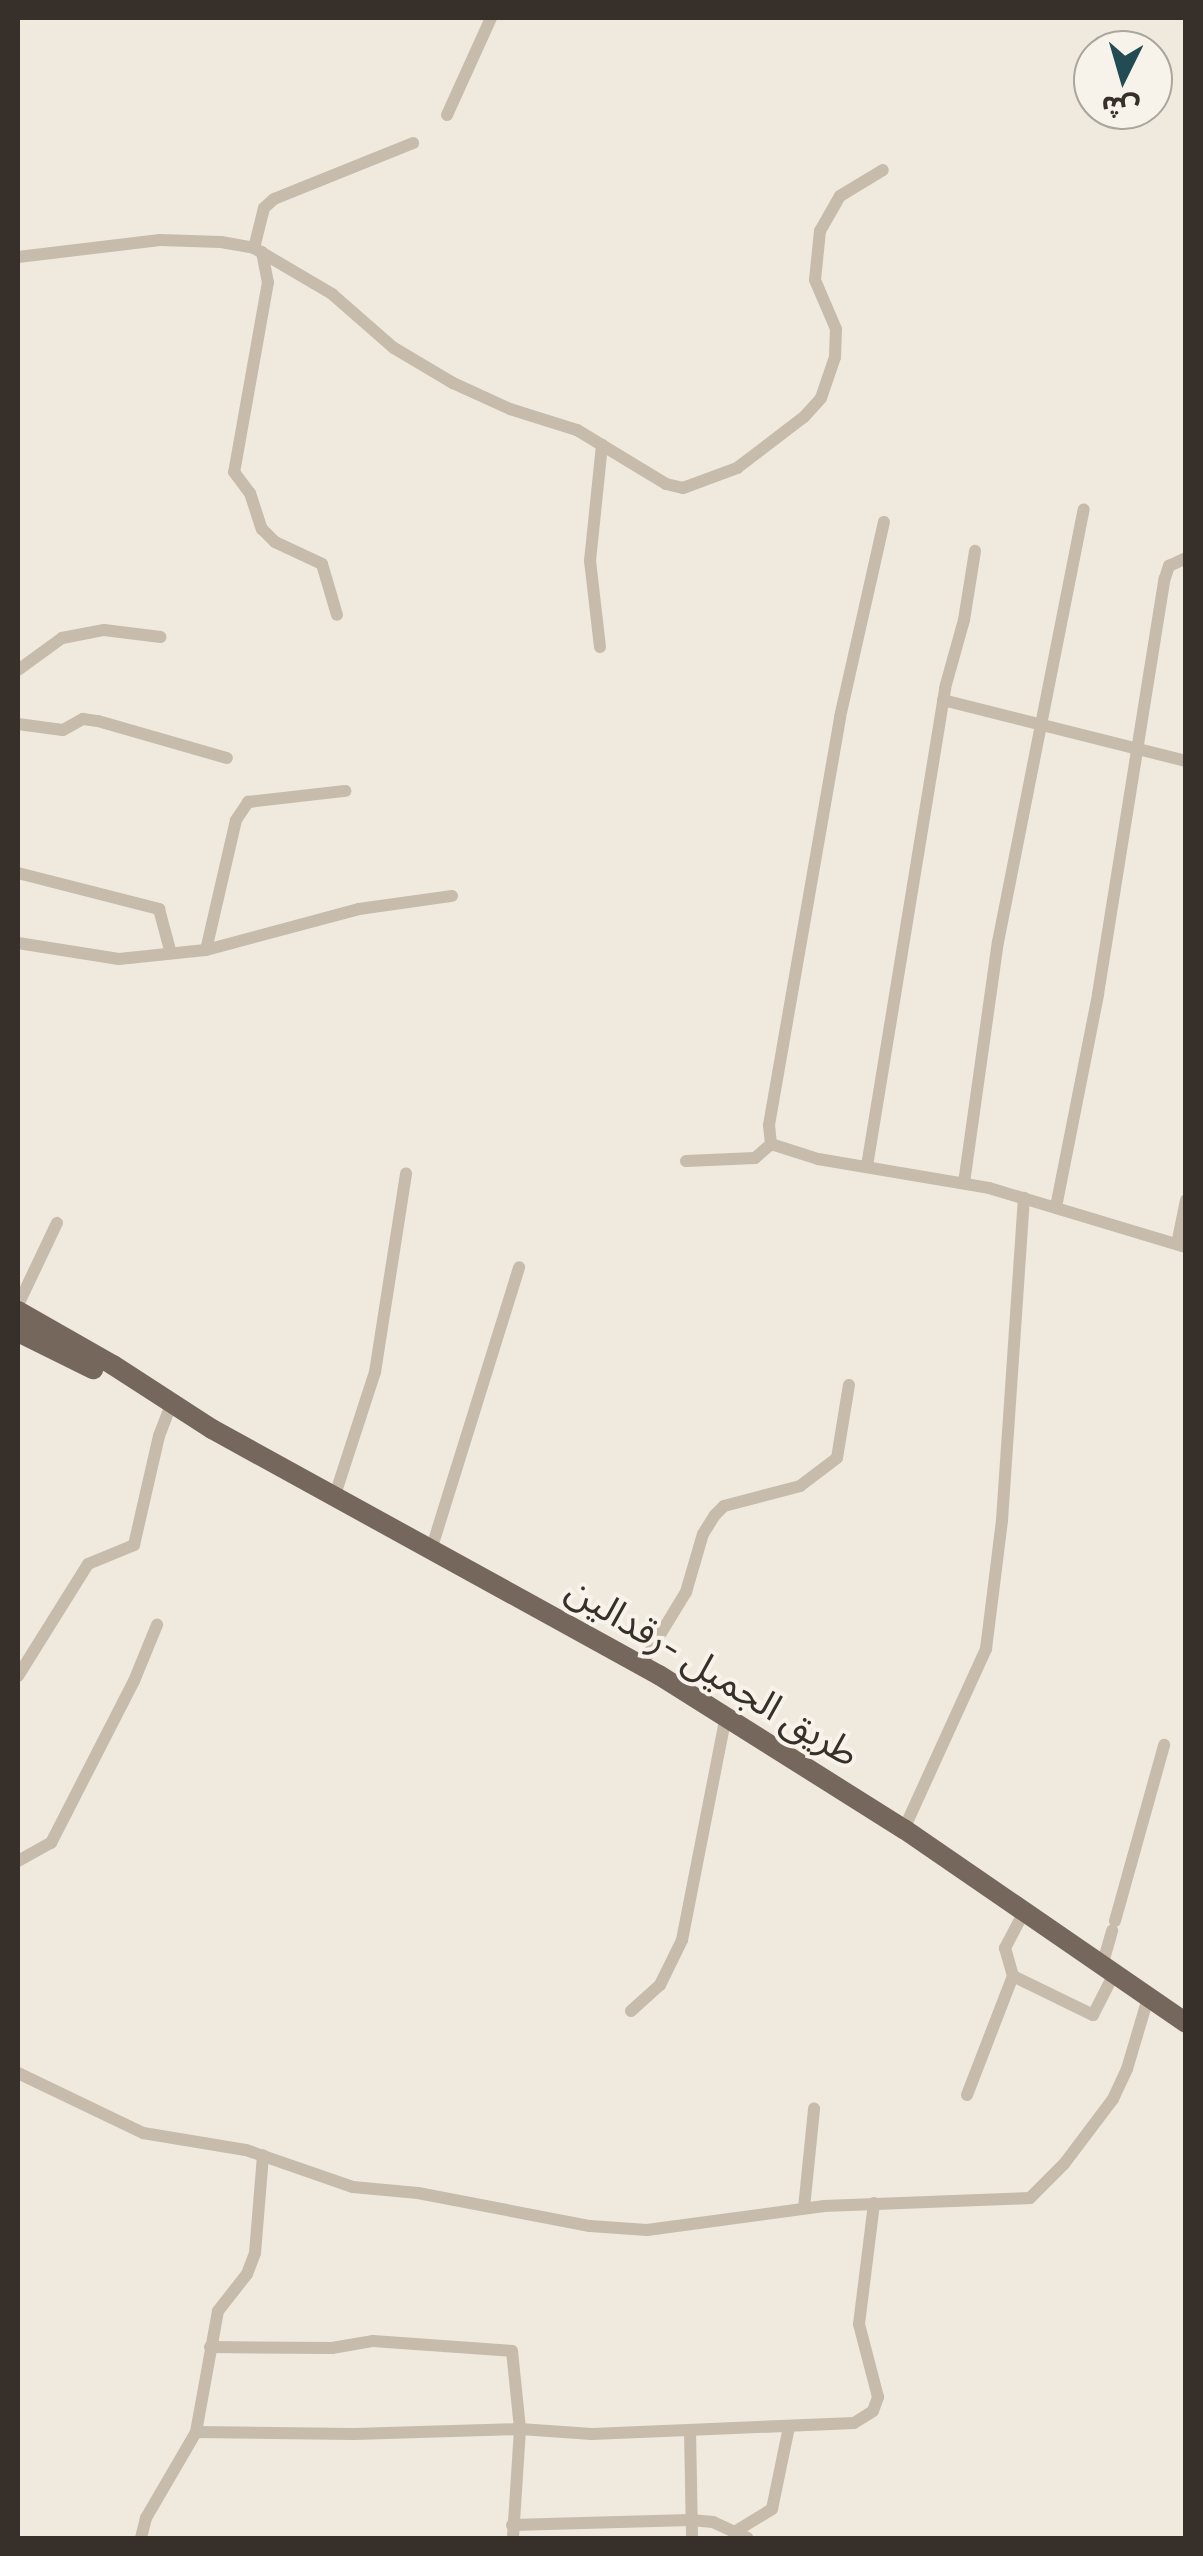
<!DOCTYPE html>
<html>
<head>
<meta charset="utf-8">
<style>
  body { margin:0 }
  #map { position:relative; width:1203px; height:2556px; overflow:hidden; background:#f0e9de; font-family:"Titillium Web","Noto Sans Arabic",sans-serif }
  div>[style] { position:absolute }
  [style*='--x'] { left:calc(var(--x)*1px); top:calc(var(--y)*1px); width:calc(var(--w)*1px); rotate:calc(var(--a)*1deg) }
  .minor>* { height:12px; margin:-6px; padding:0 6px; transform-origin:6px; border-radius:6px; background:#c7bbab }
  .primary>* { height:20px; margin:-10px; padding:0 10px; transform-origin:10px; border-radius:10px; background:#76675c }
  span { translate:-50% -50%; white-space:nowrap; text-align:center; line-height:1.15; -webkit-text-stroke:8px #f8f3ea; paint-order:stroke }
  .street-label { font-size:38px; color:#362f2a }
  .frame { position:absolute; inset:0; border:20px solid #362f2a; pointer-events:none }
  .north { position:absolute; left:1073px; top:30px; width:100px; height:100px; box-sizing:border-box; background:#f8f3ea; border:2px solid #aaa59d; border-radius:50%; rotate:185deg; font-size:28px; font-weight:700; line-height:40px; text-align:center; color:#362f2a }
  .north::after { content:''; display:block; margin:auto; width:35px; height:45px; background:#234b53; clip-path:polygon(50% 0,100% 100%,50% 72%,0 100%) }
</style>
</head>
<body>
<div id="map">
  <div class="minor">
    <i style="--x:447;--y:115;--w:107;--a:-65.6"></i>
    <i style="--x:254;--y:248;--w:41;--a:-76"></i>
    <i style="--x:264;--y:208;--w:13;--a:-42"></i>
    <i style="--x:274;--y:199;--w:150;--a:-21.9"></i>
    <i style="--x:262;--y:252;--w:31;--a:79"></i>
    <i style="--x:268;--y:282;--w:193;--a:100.1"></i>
    <i style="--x:234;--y:472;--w:26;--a:53"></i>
    <i style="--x:250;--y:493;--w:38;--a:72"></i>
    <i style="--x:262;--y:529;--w:18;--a:45"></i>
    <i style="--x:275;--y:542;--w:52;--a:25.1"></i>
    <i style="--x:322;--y:564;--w:53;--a:73.6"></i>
    <i style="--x:18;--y:257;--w:143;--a:-6.8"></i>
    <i style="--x:160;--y:240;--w:61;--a:1.9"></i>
    <i style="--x:221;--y:242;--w:34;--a:10"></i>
    <i style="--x:254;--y:248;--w:91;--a:30.5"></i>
    <i style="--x:332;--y:294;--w:82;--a:41.1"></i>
    <i style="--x:394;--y:348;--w:69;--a:30.7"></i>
    <i style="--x:453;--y:383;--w:63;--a:24.5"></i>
    <i style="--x:510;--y:409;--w:70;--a:17.4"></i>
    <i style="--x:577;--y:430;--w:104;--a:31.2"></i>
    <i style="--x:666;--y:484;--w:17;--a:13"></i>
    <i style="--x:683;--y:488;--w:58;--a:-20.3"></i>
    <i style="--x:737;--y:468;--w:84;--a:-37.3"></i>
    <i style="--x:804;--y:417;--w:25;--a:-48"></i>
    <i style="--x:821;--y:398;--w:43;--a:-71.1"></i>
    <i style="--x:835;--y:357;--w:28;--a:-88"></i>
    <i style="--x:836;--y:329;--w:53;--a:-113.2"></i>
    <i style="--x:815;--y:280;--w:49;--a:-84.2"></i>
    <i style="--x:820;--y:231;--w:40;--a:-60.3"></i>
    <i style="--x:840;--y:196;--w:50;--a:-31.2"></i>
    <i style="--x:600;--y:647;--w:87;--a:-96.6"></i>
    <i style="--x:590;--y:561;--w:117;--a:-84.1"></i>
    <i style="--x:18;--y:670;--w:54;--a:-36"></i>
    <i style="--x:62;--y:638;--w:43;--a:-10.8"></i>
    <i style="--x:104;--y:630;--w:57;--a:7"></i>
    <i style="--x:943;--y:700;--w:251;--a:14.1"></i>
    <i style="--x:18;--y:724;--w:45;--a:7.6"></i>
    <i style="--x:63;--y:730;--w:23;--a:-29"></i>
    <i style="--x:83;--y:719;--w:15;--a:8"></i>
    <i style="--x:98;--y:721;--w:134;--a:16"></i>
    <i style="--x:18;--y:873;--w:146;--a:14.3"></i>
    <i style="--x:159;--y:909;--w:42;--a:75"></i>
    <i style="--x:18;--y:943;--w:102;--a:9"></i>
    <i style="--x:119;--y:959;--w:87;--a:-5.9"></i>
    <i style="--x:206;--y:950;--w:158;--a:-15"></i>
    <i style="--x:359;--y:909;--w:94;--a:-8"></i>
    <i style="--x:206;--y:950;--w:133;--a:-77"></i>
    <i style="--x:236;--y:820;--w:22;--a:-56"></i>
    <i style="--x:248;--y:802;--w:98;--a:-6.5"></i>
    <i style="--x:771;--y:1144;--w:19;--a:-96"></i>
    <i style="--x:769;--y:1125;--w:414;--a:-80.1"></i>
    <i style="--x:840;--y:717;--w:200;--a:-77.3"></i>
    <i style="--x:686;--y:1161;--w:69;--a:-2.5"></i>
    <i style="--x:755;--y:1158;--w:21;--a:-41"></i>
    <i style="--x:771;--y:1144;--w:49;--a:17.7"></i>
    <i style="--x:818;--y:1159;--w:173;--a:9.6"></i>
    <i style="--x:989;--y:1188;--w:206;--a:16.7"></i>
    <i style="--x:867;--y:1166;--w:484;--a:-80.7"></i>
    <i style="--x:945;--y:688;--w:71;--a:-74.4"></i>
    <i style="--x:964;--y:620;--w:70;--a:-80.9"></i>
    <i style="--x:964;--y:1183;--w:243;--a:-82"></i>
    <i style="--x:998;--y:942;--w:441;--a:-78.8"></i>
    <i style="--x:1056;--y:1207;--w:217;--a:-78.8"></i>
    <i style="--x:1098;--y:994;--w:421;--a:-80.9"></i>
    <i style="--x:1165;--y:578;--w:13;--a:-72"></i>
    <i style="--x:1169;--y:566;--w:19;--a:-25"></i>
    <i style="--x:1177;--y:1244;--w:45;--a:-78.4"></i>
    <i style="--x:18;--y:1305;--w:91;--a:-64.6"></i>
    <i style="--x:335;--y:1495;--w:129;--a:-72"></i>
    <i style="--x:375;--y:1372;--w:201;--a:-81.1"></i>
    <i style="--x:432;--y:1547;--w:293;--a:-72.7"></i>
    <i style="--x:641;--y:1666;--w:87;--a:-58.7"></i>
    <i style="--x:686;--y:1592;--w:60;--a:-73.7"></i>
    <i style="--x:703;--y:1534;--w:22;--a:-58"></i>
    <i style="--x:715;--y:1515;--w:13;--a:-45"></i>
    <i style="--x:724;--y:1506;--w:79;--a:-14.7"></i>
    <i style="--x:800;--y:1486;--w:46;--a:-37.1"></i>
    <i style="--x:837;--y:1458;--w:74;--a:-80.7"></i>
    <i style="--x:18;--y:1676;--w:132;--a:-58"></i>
    <i style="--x:88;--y:1564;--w:50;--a:-22.4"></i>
    <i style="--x:134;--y:1545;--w:112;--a:-77.1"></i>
    <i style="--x:159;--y:1436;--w:36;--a:-69"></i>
    <i style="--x:904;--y:1829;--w:198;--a:-65.5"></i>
    <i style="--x:986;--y:1649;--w:130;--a:-82.9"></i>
    <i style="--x:1002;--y:1520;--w:323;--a:-86.1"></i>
    <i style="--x:18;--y:1861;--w:38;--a:-29"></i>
    <i style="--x:51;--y:1843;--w:182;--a:-62.9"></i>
    <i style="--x:134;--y:1681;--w:61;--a:-67.7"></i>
    <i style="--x:1024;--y:1912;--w:41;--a:117.8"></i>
    <i style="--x:1005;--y:1948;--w:29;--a:74"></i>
    <i style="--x:1013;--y:1976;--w:89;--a:26"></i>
    <i style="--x:1093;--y:2015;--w:46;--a:-62.9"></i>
    <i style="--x:1115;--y:1921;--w:183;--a:-74.4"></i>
    <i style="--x:1102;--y:1966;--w:37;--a:-74"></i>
    <i style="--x:631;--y:2011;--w:39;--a:-42"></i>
    <i style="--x:660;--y:1985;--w:50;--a:-63.9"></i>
    <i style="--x:682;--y:1940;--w:228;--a:-78.9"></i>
    <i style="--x:18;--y:2073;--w:139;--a:25.6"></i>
    <i style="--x:143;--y:2133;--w:104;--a:9.4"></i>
    <i style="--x:246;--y:2150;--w:113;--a:19.1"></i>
    <i style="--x:353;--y:2187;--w:65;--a:5.3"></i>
    <i style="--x:418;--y:2193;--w:175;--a:10.9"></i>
    <i style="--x:590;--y:2226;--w:57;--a:4"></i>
    <i style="--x:647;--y:2230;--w:179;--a:-7.7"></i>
    <i style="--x:824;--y:2206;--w:206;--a:-2.2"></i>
    <i style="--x:1030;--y:2198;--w:48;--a:-45"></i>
    <i style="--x:1064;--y:2164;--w:81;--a:-53"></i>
    <i style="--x:1113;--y:2099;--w:33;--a:-65"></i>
    <i style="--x:1127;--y:2069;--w:74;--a:-73.5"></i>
    <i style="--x:967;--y:2095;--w:128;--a:-68.9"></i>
    <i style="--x:804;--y:2208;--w:100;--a:-84.2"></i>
    <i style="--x:210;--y:2347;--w:122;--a:0.5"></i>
    <i style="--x:332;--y:2348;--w:42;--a:-9.7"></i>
    <i style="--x:373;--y:2341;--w:139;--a:4.1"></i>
    <i style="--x:512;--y:2351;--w:78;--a:84.1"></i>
    <i style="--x:520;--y:2429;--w:109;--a:93.7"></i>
    <i style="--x:690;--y:2431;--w:107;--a:88.9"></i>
    <i style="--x:196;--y:2432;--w:158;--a:0.7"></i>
    <i style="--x:354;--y:2434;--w:166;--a:-1.7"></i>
    <i style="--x:520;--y:2429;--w:72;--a:4"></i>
    <i style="--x:592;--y:2434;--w:262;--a:-2.4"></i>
    <i style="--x:854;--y:2423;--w:22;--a:-32"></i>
    <i style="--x:873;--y:2411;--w:15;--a:-70"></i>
    <i style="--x:878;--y:2397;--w:75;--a:-104.6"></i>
    <i style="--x:859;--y:2324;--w:122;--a:-82.9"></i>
    <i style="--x:512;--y:2525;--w:179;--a:-1.6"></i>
    <i style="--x:691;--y:2520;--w:22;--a:5"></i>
    <i style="--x:713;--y:2522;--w:38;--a:25"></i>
    <i style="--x:736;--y:2531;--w:42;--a:-31.4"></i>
    <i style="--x:772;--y:2509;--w:84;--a:-78.3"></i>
    <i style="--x:141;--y:2538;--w:21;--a:-76"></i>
    <i style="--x:146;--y:2518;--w:99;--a:-59.8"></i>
    <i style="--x:196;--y:2432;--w:123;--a:-79.7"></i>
    <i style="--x:218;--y:2311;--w:47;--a:-51.9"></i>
    <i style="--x:247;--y:2274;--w:22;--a:-69"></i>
    <i style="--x:255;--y:2253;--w:98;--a:-85.3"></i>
  </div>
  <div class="primary">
    <i style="--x:18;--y:1311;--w:109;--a:29.6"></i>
    <i style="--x:113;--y:1365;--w:118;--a:32.9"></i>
    <i style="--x:212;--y:1429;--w:510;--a:28.83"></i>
    <i style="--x:659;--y:1675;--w:289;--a:32.2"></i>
    <i style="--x:904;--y:1829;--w:342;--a:34.5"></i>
    <i style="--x:18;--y:1332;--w:84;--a:26.3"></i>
  </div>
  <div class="street-label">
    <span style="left:713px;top:1671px;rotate:31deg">طريق الجميل -رقدالين</span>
  </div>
  <div class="frame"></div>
  <div class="north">ش</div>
</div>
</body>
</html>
